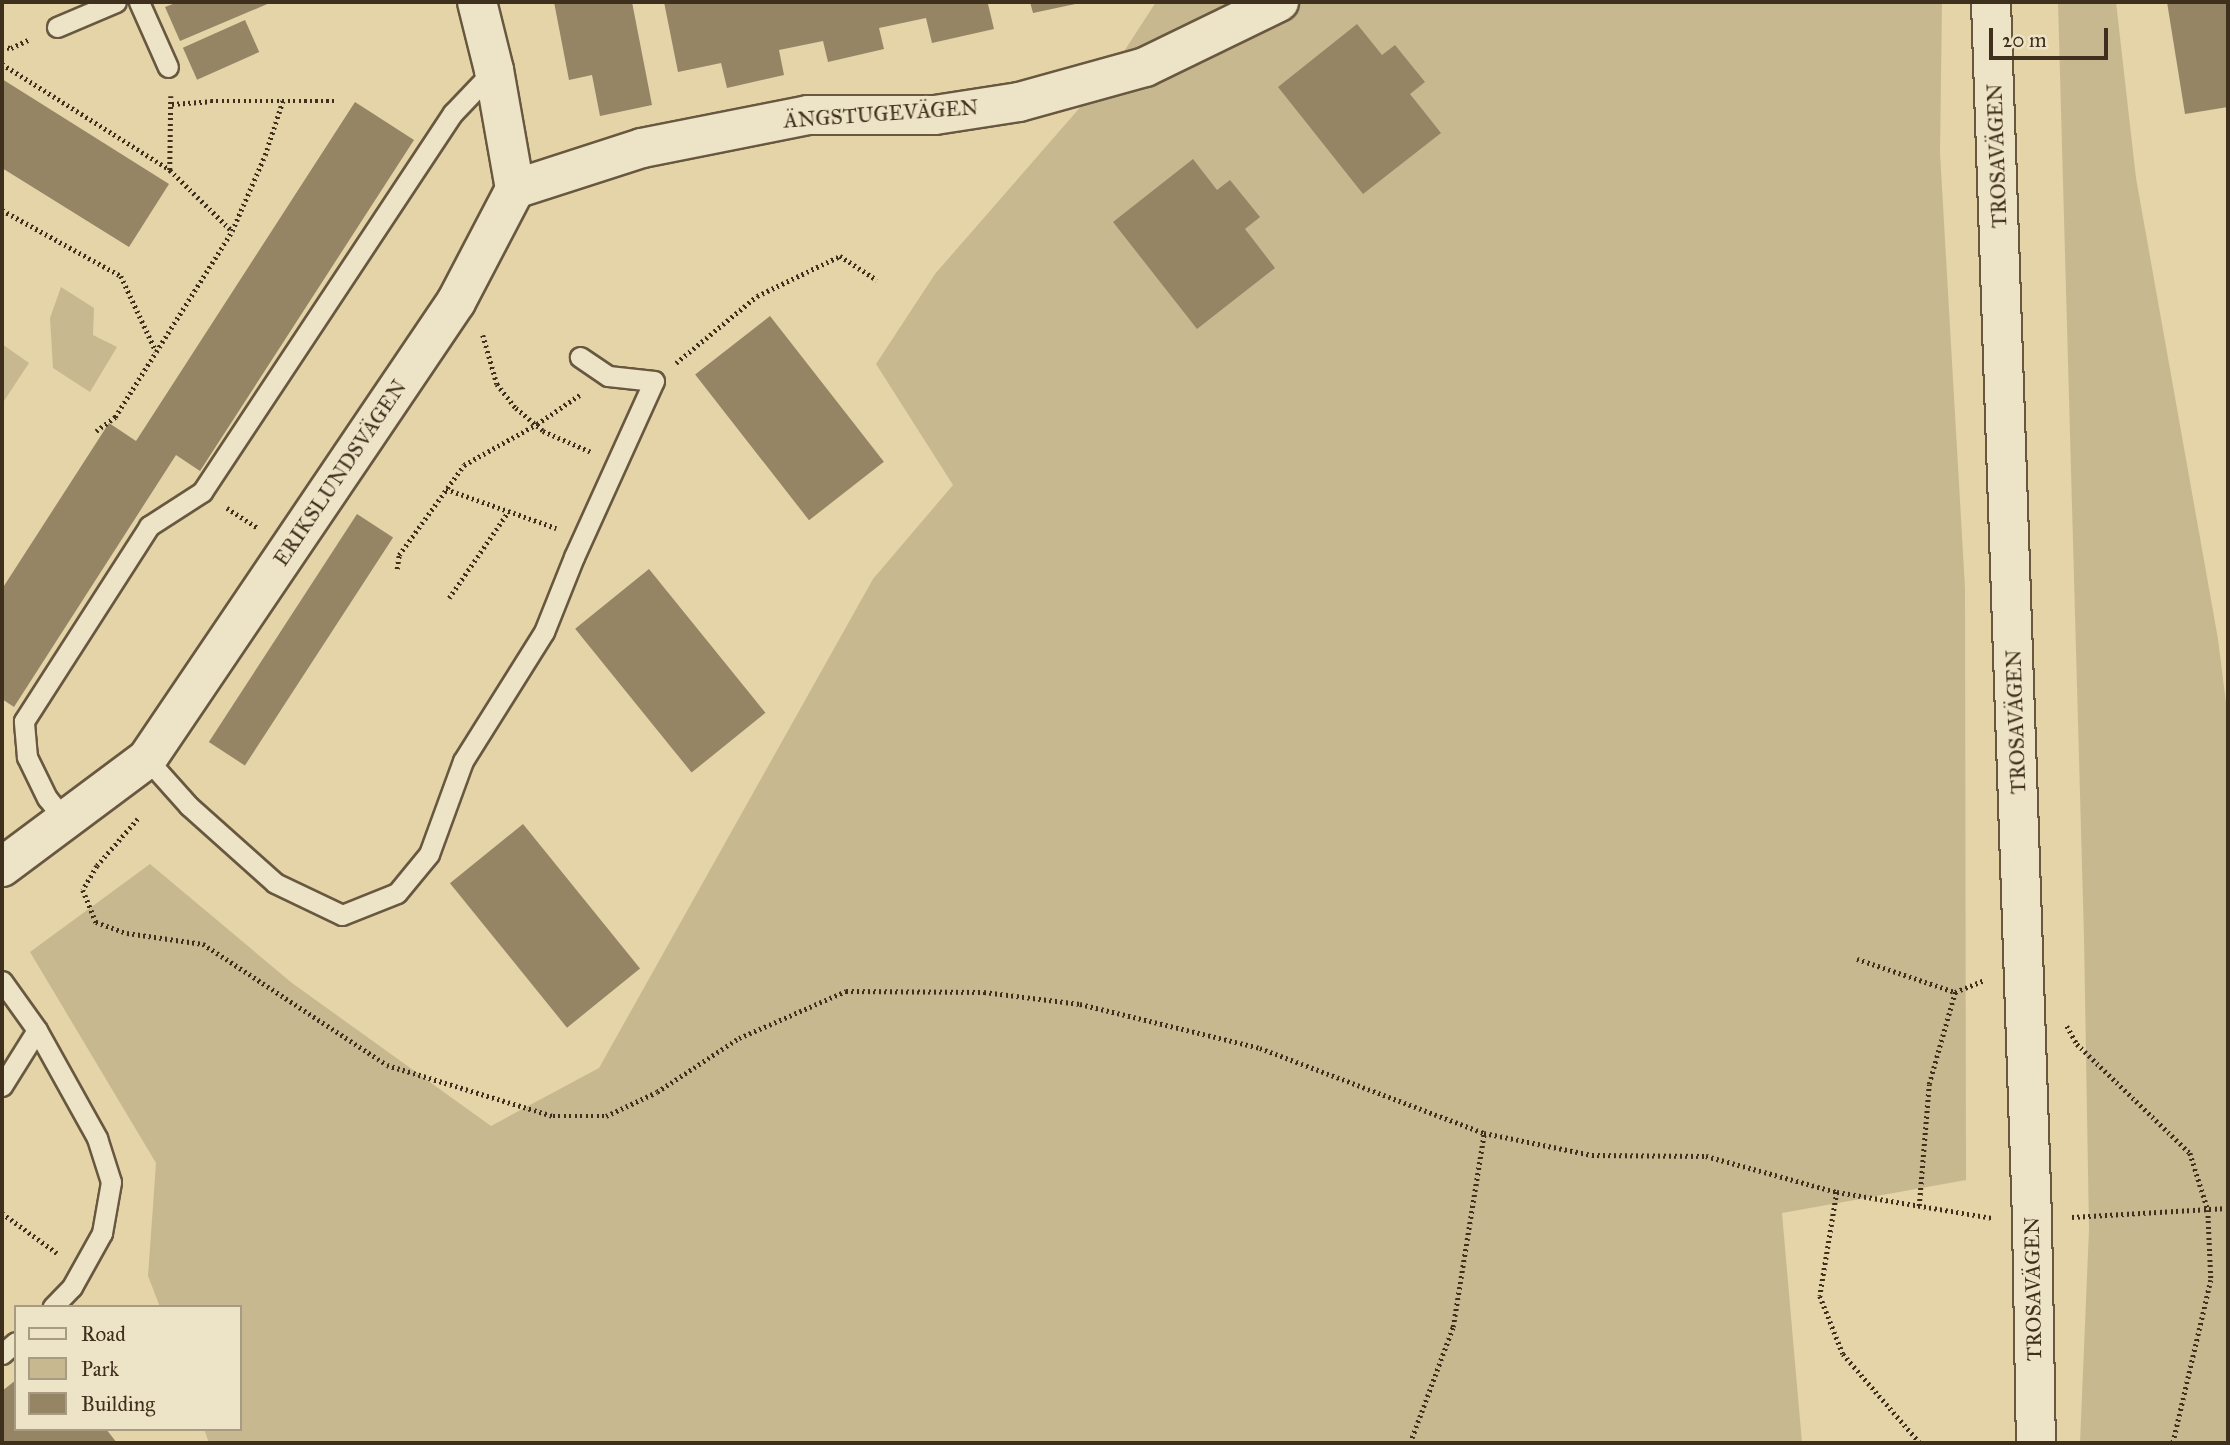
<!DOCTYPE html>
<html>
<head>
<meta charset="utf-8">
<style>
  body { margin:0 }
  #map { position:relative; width:2230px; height:1445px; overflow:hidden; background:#e4d4a8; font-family:"IM FELL Great Primer",serif }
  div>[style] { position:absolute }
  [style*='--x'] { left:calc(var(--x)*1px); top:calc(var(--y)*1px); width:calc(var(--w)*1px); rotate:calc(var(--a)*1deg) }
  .green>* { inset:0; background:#c8b890 }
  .building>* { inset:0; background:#958565; transform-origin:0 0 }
  .path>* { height:4.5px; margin-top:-2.25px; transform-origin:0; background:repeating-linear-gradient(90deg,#3f2f1d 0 2px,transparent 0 5.5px) }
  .roads { filter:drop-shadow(2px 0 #685840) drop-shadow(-2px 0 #685840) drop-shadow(0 2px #685840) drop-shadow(0 -2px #685840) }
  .lane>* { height:19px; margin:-9.5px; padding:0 9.5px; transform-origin:9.5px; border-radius:9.5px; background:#ede3c6 }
  .street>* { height:38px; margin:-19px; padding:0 19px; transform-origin:19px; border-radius:19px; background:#ede3c6 }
  .secondary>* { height:38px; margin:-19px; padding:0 19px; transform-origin:19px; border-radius:19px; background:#ede3c6 }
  span { translate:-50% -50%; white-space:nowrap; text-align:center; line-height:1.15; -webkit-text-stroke:6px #ede3c6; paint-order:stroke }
  .street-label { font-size:21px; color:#3f2f1d }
  .frame { position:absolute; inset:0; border:4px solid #3f2f1d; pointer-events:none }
  .legend { position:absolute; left:14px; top:1305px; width:228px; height:126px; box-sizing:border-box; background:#ede3c6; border:2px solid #a79b82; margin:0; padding:9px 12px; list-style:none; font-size:21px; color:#3f2f1d }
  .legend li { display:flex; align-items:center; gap:14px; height:35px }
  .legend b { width:35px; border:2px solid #a79b82 }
  .scale { position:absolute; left:1989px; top:28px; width:119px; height:32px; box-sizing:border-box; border:4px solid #3f2f1d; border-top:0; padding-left:9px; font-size:21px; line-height:24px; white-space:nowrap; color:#3f2f1d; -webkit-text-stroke:5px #ede3c6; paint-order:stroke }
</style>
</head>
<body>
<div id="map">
  <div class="green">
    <i style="clip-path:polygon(1156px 2px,1942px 2px,1940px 153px,1965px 588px,1966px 1180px,1782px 1213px,1802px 1443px,209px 1443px,204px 1429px,240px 1429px,240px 1307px,160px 1307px,148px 1276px,156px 1163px,30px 952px,150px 864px,292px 983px,491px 1126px,599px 1068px,873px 579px,953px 485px,876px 364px,935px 274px,1110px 73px)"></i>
    <i style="clip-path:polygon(2058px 2px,2116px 2px,2136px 178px,2218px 639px,2228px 719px,2228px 1443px,2080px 1443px,2089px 1229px,2084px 938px)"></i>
    <i style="clip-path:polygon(61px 287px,94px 308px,93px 335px,117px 347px,90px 392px,53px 368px,50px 318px)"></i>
    <i style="clip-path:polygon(2px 344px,29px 363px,2px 404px)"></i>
  </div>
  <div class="building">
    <i style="clip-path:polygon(178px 2px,272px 2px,180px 41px,165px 7px)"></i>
    <i style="clip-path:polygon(554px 2px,632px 2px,652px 105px,600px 116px,592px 75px,569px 80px)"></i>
    <i style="clip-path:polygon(664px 2px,995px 2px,995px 3px,988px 4px,994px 29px,932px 43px,926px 18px,879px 28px,884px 49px,828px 62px,823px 41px,779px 50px,784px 75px,727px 88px,721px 63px,678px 72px)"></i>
    <i style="clip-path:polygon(1030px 2px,1080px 2px,1080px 3px,1033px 13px)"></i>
    <i style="clip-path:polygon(2167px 2px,2228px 2px,2228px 107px,2185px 114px)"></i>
    <i style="left:245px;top:20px;width:35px;height:68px;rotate:66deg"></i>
    <i style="clip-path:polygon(1357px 24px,1382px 55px,1395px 45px,1425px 82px,1410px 94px,1441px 133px,1363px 194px,1278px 87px)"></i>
    <i style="clip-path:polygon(2px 79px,169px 184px,129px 247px,2px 168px)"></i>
    <i style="clip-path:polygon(355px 102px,414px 140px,200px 471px,176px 455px,14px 707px,2px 699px,2px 589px,109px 423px,136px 441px)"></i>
    <i style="clip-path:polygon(1193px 159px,1217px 190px,1230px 180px,1260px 217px,1245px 229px,1275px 268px,1197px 329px,1113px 222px)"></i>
    <i style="left:770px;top:316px;width:185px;height:95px;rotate:52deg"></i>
    <i style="left:357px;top:514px;width:43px;height:272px;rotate:33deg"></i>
    <i style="left:649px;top:569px;width:185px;height:95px;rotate:51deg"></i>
    <i style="left:523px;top:824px;width:186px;height:94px;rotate:51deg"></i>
    <i style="clip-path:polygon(16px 1380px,16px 1429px,106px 1429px,117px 1443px,2px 1443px,2px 1391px)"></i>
  </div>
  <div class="path">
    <i style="--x:2;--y:47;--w:9;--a:6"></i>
    <i style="--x:11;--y:48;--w:21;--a:-25"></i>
    <i style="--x:2;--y:64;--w:199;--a:32.2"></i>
    <i style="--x:171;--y:96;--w:74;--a:90.8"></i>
    <i style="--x:170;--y:170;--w:87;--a:44.5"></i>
    <i style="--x:172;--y:104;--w:39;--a:-4"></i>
    <i style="--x:211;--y:101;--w:124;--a:0"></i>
    <i style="--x:2;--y:210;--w:136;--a:29"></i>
    <i style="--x:121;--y:276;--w:83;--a:65"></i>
    <i style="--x:483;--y:335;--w:51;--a:74.1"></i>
    <i style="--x:497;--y:384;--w:31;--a:52"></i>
    <i style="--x:516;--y:408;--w:35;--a:40"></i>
    <i style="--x:543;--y:431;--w:52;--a:23.6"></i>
    <i style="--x:676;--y:363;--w:105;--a:-39.6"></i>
    <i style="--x:757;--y:296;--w:92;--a:-25.7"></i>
    <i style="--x:840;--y:256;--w:44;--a:33"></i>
    <i style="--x:96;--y:431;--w:24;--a:-36"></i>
    <i style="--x:115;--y:417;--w:220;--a:-57.8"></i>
    <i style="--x:232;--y:231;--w:83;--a:-66.5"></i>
    <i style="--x:265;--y:155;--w:58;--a:-71.9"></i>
    <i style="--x:446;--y:489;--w:117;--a:19.5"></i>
    <i style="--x:227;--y:508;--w:37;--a:33"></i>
    <i style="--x:397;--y:569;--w:14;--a:-82"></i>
    <i style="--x:399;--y:555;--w:111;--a:-54.2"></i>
    <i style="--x:464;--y:465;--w:84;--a:-29.3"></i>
    <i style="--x:537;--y:424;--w:53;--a:-34.3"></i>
    <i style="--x:449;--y:598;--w:104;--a:-55.5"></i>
    <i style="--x:138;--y:819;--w:62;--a:131.1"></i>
    <i style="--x:97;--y:866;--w:28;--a:120"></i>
    <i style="--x:83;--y:890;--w:35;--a:68"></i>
    <i style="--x:96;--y:922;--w:33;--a:20"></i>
    <i style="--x:127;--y:933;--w:77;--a:8.2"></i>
    <i style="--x:203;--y:944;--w:220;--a:33.3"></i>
    <i style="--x:387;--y:1065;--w:174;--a:17.1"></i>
    <i style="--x:553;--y:1116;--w:53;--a:0"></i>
    <i style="--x:606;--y:1116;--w:56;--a:-25.2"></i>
    <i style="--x:657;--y:1092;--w:98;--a:-33.4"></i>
    <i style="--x:739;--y:1038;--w:117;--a:-23.7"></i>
    <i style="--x:846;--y:991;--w:138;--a:0.4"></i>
    <i style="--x:984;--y:992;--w:97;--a:7.1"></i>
    <i style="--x:1080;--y:1004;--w:185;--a:13.7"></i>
    <i style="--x:1260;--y:1048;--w:240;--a:20.8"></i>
    <i style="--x:1484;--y:1133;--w:110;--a:11.5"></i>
    <i style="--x:1592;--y:1155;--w:114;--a:0.5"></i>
    <i style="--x:1706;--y:1156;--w:136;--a:15.4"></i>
    <i style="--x:1837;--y:1192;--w:157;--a:9.5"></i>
    <i style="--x:1857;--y:959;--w:103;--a:18.6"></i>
    <i style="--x:2067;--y:1026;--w:21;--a:61"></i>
    <i style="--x:2077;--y:1044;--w:157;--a:44"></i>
    <i style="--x:2190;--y:1153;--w:60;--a:72.5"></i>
    <i style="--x:2208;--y:1210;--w:70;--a:87.5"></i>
    <i style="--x:2211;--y:1280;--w:167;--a:103.1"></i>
    <i style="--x:1837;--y:1192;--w:105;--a:99.3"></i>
    <i style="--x:1820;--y:1296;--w:62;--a:68.4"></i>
    <i style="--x:1843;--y:1354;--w:118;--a:49.1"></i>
    <i style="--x:1919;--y:1206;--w:122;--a:-85.3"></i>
    <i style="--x:1929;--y:1084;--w:96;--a:-74.2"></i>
    <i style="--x:1955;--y:992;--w:31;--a:-22"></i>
    <i style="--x:2;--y:1213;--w:68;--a:36"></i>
    <i style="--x:2072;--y:1217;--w:156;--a:-3.3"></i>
    <i style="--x:1410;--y:1443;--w:124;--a:-69.7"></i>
    <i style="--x:1453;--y:1327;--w:196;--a:-80.9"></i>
  </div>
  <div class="roads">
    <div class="lane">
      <i style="--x:139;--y:2;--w:71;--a:66"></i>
      <i style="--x:57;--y:27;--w:64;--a:-23"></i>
      <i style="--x:147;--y:759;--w:63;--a:48.2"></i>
      <i style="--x:189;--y:806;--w:115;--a:41.8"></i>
      <i style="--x:275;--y:883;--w:74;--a:25.5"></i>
      <i style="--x:342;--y:915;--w:59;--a:-21.8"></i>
      <i style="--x:397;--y:893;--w:50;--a:-50.6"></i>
      <i style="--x:429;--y:854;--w:99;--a:-69.9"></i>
      <i style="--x:463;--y:761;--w:152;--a:-57.9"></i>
      <i style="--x:544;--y:632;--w:81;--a:-68.2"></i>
      <i style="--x:574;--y:557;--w:193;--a:-65.6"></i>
      <i style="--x:654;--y:381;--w:46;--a:-173.8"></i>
      <i style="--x:608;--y:376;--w:34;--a:-146"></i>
      <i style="--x:65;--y:820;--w:28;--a:-129"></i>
      <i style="--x:47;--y:798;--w:46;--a:-116"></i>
      <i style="--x:27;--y:757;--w:36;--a:-95"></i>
      <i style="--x:24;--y:721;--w:232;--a:-57.3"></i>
      <i style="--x:149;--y:526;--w:63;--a:-32.7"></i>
      <i style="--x:202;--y:492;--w:455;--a:-56.5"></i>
      <i style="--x:453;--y:113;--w:59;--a:-46.4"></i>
      <i style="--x:2;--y:981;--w:60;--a:54.5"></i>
      <i style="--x:37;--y:1030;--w:124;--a:60.9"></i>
      <i style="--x:97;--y:1138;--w:46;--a:72.3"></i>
      <i style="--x:111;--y:1182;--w:52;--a:100"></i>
      <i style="--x:102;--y:1233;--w:62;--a:119.1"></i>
      <i style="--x:72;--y:1287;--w:28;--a:134"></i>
      <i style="--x:2;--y:1086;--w:66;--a:-58"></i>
      <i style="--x:2;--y:1354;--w:18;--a:-41"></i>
    </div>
    <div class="street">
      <i style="--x:515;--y:189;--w:133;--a:-17.9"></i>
      <i style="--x:642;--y:148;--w:169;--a:-11.2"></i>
      <i style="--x:808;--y:115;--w:127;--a:0"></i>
      <i style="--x:935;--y:115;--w:85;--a:-8.8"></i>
      <i style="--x:1019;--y:102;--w:131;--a:-15.5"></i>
      <i style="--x:1145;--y:67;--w:149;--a:-25.9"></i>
      <i style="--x:2;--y:867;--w:181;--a:-36.7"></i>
      <i style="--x:147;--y:759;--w:552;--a:-55.94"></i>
      <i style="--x:456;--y:302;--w:127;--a:-62.4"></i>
      <i style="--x:515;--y:189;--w:121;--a:-100"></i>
      <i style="--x:494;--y:70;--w:70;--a:-104"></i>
    </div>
    <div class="secondary">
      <i style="--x:1991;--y:2;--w:1218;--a:88.07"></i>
      <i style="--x:2032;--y:1219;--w:224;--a:89"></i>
    </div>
  </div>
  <div class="street-label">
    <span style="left:881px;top:114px;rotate:-4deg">ÄNGSTUGEVÄGEN</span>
    <span style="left:1997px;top:156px;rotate:-92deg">TROSAVÄGEN</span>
    <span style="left:340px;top:473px;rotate:-56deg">ERIKSLUNDSVÄGEN</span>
    <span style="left:2016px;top:722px;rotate:-92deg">TROSAVÄGEN</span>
    <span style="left:2033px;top:1289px;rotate:-91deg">TROSAVÄGEN</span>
  </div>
  <div class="frame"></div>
  <ul class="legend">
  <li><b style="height:9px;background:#ede3c6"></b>Road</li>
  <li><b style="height:19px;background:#c8b890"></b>Park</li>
  <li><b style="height:19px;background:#958565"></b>Building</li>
  </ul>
  <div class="scale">20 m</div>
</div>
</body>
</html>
